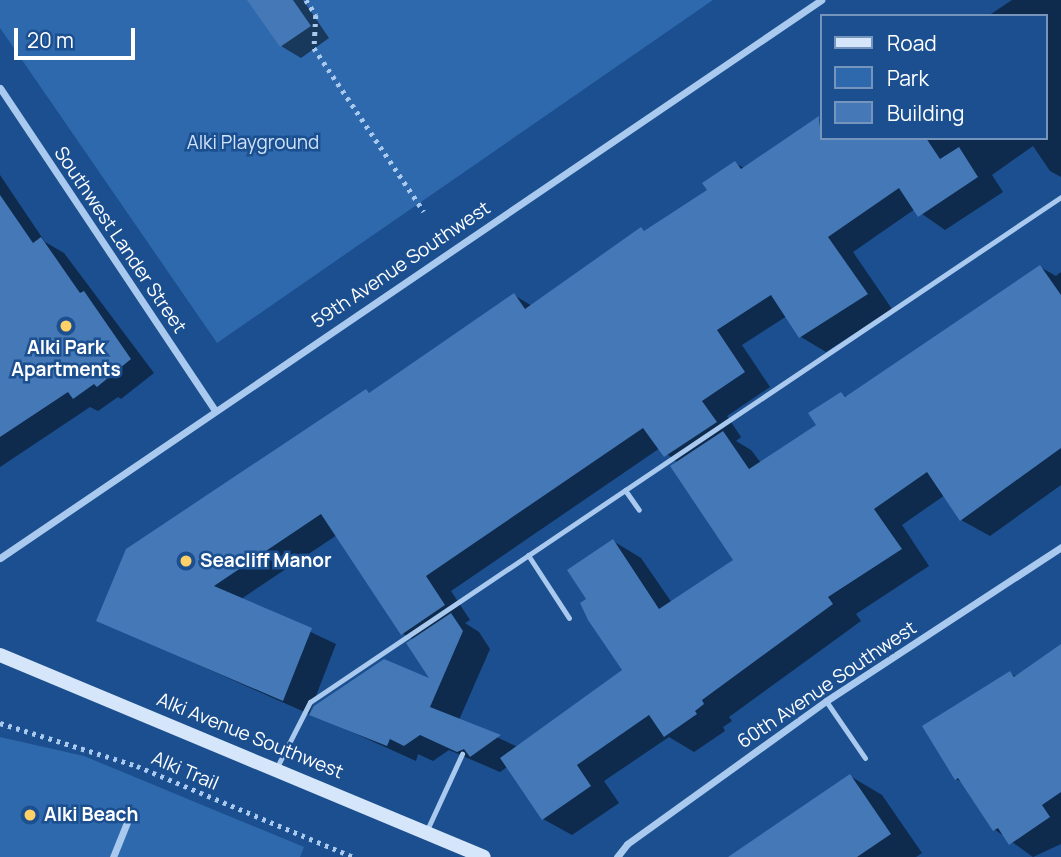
<!DOCTYPE html>
<html>
<head>
<meta charset="utf-8">
<style>
  body { margin:0 }
  #map { position:relative; width:1061px; height:857px; overflow:hidden; background:#1b4f8f; font-family:Manrope,sans-serif }
  div>[style] { position:absolute }
  [style*='--x'] { left:calc(var(--x)*1px); top:calc(var(--y)*1px); width:calc(var(--w)*1px); rotate:calc(var(--a)*1deg) }
  .green>* { inset:0; background:#2e69ad }
  .shadow>* { inset:0; background:#0007 }
  .building>* { inset:0; background:#4478b7 }
  .path>* { height:4.5px; margin-top:-2.25px; transform-origin:0; background:repeating-linear-gradient(90deg,#a9c9ee 0 3.5px,transparent 0 8.5px) }
  .lane>* { height:5px; margin:-2.5px; padding:0 2.5px; transform-origin:2.5px; border-radius:2.5px; background:#a9c9ee }
  .street>* { height:7px; margin:-3.5px; padding:0 3.5px; transform-origin:3.5px; border-radius:3.5px; background:#a9c9ee }
  .secondary>* { height:14px; margin:-7px; padding:0 7px; transform-origin:7px; border-radius:7px; background:#d6e6fa }
  .dots>* { width:19px; height:19px; translate:-50% -50%; box-sizing:border-box; border:4px solid #1b4f8f; border-radius:50% }
  span { translate:-50% -50%; white-space:nowrap; text-align:center; line-height:1.15; -webkit-text-stroke:5px #1b4f8f; paint-order:stroke }
  .park-label { font-size:19px; color:#cfe3fa }
  .street-label { font-size:19px; color:#fff }
  .poi-label { font-size:19px; color:#fff; font-weight:700 }
  .left { translate:0 -50%; text-align:left }
  .legend { position:absolute; left:820px; top:14px; width:228px; height:126px; box-sizing:border-box; background:#1b4f8f; border:2px solid #7695bc; margin:0; padding:9px 12px; list-style:none; font-size:21px; color:#fff }
  .legend li { display:flex; align-items:center; gap:14px; height:35px }
  .legend b { width:35px; border:2px solid #7695bc }
  .scale { position:absolute; left:14px; top:28px; width:121px; height:32px; box-sizing:border-box; border:4px solid #fff; border-top:0; padding-left:9px; font-size:21px; line-height:24px; white-space:nowrap; color:#fff; -webkit-text-stroke:5px #1b4f8f; paint-order:stroke }
</style>
</head>
<body>
<div id="map">
  <div class="green">
    <i style="clip-path:polygon(0 0,713px 0,217px 343px,0 28px)"></i>
    <i style="clip-path:polygon(0 737px,84px 756px,304px 847px,300px 857px,0 857px)"></i>
  </div>
  <div class="shadow">
    <i style="clip-path:polygon(250px 0,303px 0,329px 38px,301px 58px,281px 46px)"></i>
    <i style="clip-path:polygon(evenodd,1012px 0,1061px 0,1061px 177px,1050px 171px,1033px 146px,992px 175px,1003px 192px,945px 230px,915px 209px,853px 252px,892px 309px,826px 352px,801px 337px,787px 316px,742px 345px,770px 387px,727px 416px,741px 437px,736px 441px,751px 450px,761px 463px,818px 425px,841px 394px,847px 397px,1040px 267px,1056px 276px,1061px 272px,1061px 485px,990px 536px,961px 520px,945px 495px,902px 525px,929px 566px,856px 614px,861px 621px,729px 717px,732px 721px,723px 727px,725px 731px,694px 752px,669px 737px,604px 781px,619px 803px,572px 835px,543px 819px,507px 767px,500px 772px,449px 750px,433px 761px,418px 754px,416px 761px,312px 714px,434px 682px,414px 640px,402px 633px,337px 535px,241px 599px,336px 644px,309px 714px,98px 620px,366px 391px,371px 394px,514px 295px,532px 306px,641px 229px,647px 232px,710px 191px,735px 163px,744px 168px,821px 118px,821px 138px,1045px 138px,1045px 16px,988px 16px,1012px 0,660px 448px,678px 463px,736px 560px,672px 603px,641px 558px,613px 541px,588px 599px,625px 670px,518px 747px,459px 720px,490px 649px,479px 632px,465px 623px,470px 620px,451px 591px,660px 448px)"></i>
    <i style="clip-path:polygon(0 175px,45px 242px,64px 253px,154px 373px,121px 399px,118px 397px,98px 411px,90px 407px,0 467px)"></i>
    <i style="clip-path:polygon(1061px 646px,1061px 844px,1033px 857px,994px 829px,965px 784px,956px 779px,1010px 673px,1017px 677px)"></i>
    <i style="clip-path:polygon(850px 776px,882px 795px,922px 853px,916px 857px,748px 857px)"></i>
  </div>
  <div class="building">
    <i style="clip-path:polygon(247px 0,293px 0,311px 26px,280px 47px)"></i>
    <i style="clip-path:polygon(819px 116px,821px 138px,926px 138px,940px 159px,959px 147px,978px 177px,918px 217px,899px 188px,828px 237px,868px 294px,799px 338px,771px 295px,717px 330px,745px 372px,702px 401px,717px 422px,664px 457px,643px 428px,426px 576px,445px 605px,401px 635px,321px 514px,214px 586px,312px 628px,283px 701px,96px 621px,126px 549px,366px 389px,369px 393px,514px 293px,525px 309px,641px 227px,644px 231px,707px 190px,702px 183px,735px 161px,741px 169px)"></i>
    <i style="clip-path:polygon(0 195px,33px 243px,41px 237px,80px 293px,84px 291px,131px 359px,97px 387px,94px 384px,73px 399px,68px 392px,0 437px)"></i>
    <i style="clip-path:polygon(1040px 265px,1061px 295px,1061px 448px,960px 521px,927px 472px,874px 509px,902px 549px,828px 597px,833px 604px,702px 700px,704px 704px,695px 711px,697px 714px,664px 737px,649px 715px,577px 765px,591px 786px,542px 820px,500px 758px,622px 670px,588px 620px,580px 603px,586px 599px,567px 570px,613px 539px,659px 609px,733px 560px,670px 466px,723px 431px,749px 469px,816px 425px,808px 413px,841px 392px,845px 397px)"></i>
    <i style="clip-path:polygon(451px 613px,463px 631px,430px 707px,501px 735px,470px 757px,464px 749px,457px 752px,420px 735px,404px 746px,390px 739px,387px 746px,309px 715px,314px 706px,384px 659px,429px 678px,406px 643px)"></i>
    <i style="clip-path:polygon(1061px 644px,1061px 792px,1042px 805px,1050px 817px,1009px 845px,998px 828px,993px 831px,958px 778px,955px 780px,922px 726px,1010px 671px,1014px 677px)"></i>
    <i style="clip-path:polygon(850px 774px,891px 834px,857px 857px,728px 857px)"></i>
  </div>
  <div class="path">
    <i style="--x:306;--y:0;--w:18;--a:56"></i>
    <i style="--x:316;--y:15;--w:33;--a:93"></i>
    <i style="--x:314;--y:48;--w:197;--a:56.1"></i>
    <i style="--x:0;--y:723;--w:144;--a:17.4"></i>
    <i style="--x:137;--y:766;--w:235;--a:22.8"></i>
  </div>
  <div class="lane">
    <i style="--x:625;--y:490;--w:24;--a:55"></i>
    <i style="--x:528;--y:555;--w:75;--a:56.9"></i>
    <i style="--x:826;--y:701;--w:69;--a:55.6"></i>
    <i style="--x:277;--y:767;--w:73;--a:-63.1"></i>
    <i style="--x:310;--y:702;--w:905;--a:-33.92"></i>
    <i style="--x:427;--y:830;--w:84;--a:-65.3"></i>
  </div>
  <div class="street">
    <i style="--x:0;--y:88;--w:387;--a:56.3"></i>
    <i style="--x:0;--y:558;--w:993;--a:-34.2"></i>
    <i style="--x:113;--y:857;--w:45;--a:-68"></i>
    <i style="--x:617;--y:857;--w:16;--a:-52"></i>
    <i style="--x:627;--y:844;--w:245;--a:-35.7"></i>
    <i style="--x:826;--y:701;--w:281;--a:-33.2"></i>
  </div>
  <div class="secondary">
    <i style="--x:0;--y:655;--w:524;--a:22.65"></i>
  </div>
  <div class="dots">
    <i style="left:66px;top:326px;background:#ffd166"></i>
    <i style="left:186px;top:561px;background:#ffd166"></i>
    <i style="left:30px;top:815px;background:#ffd166"></i>
  </div>
  <div class="park-label">
    <span style="left:253px;top:143px">Alki Playground</span>
  </div>
  <div class="street-label">
    <span style="left:120px;top:240px;rotate:56deg">Southwest Lander Street</span>
    <span style="left:401px;top:265px;rotate:-34deg">59th Avenue Southwest</span>
    <span style="left:827px;top:685px;rotate:-34deg">60th Avenue Southwest</span>
    <span style="left:250px;top:736px;rotate:22deg">Alki Avenue Southwest</span>
    <span style="left:185px;top:771px;rotate:23deg">Alki Trail</span>
  </div>
  <div class="poi-label">
    <span style="left:66px;top:359px">Alki Park<br>Apartments</span>
    <span class="left" style="left:200px;top:561px">Seacliff Manor</span>
    <span class="left" style="left:44px;top:815px">Alki Beach</span>
  </div>
  <ul class="legend">
  <li><b style="height:9px;background:#d6e6fa"></b>Road</li>
  <li><b style="height:19px;background:#2e69ad"></b>Park</li>
  <li><b style="height:19px;background:#4478b7"></b>Building</li>
  </ul>
  <div class="scale">20 m</div>
</div>
</body>
</html>
